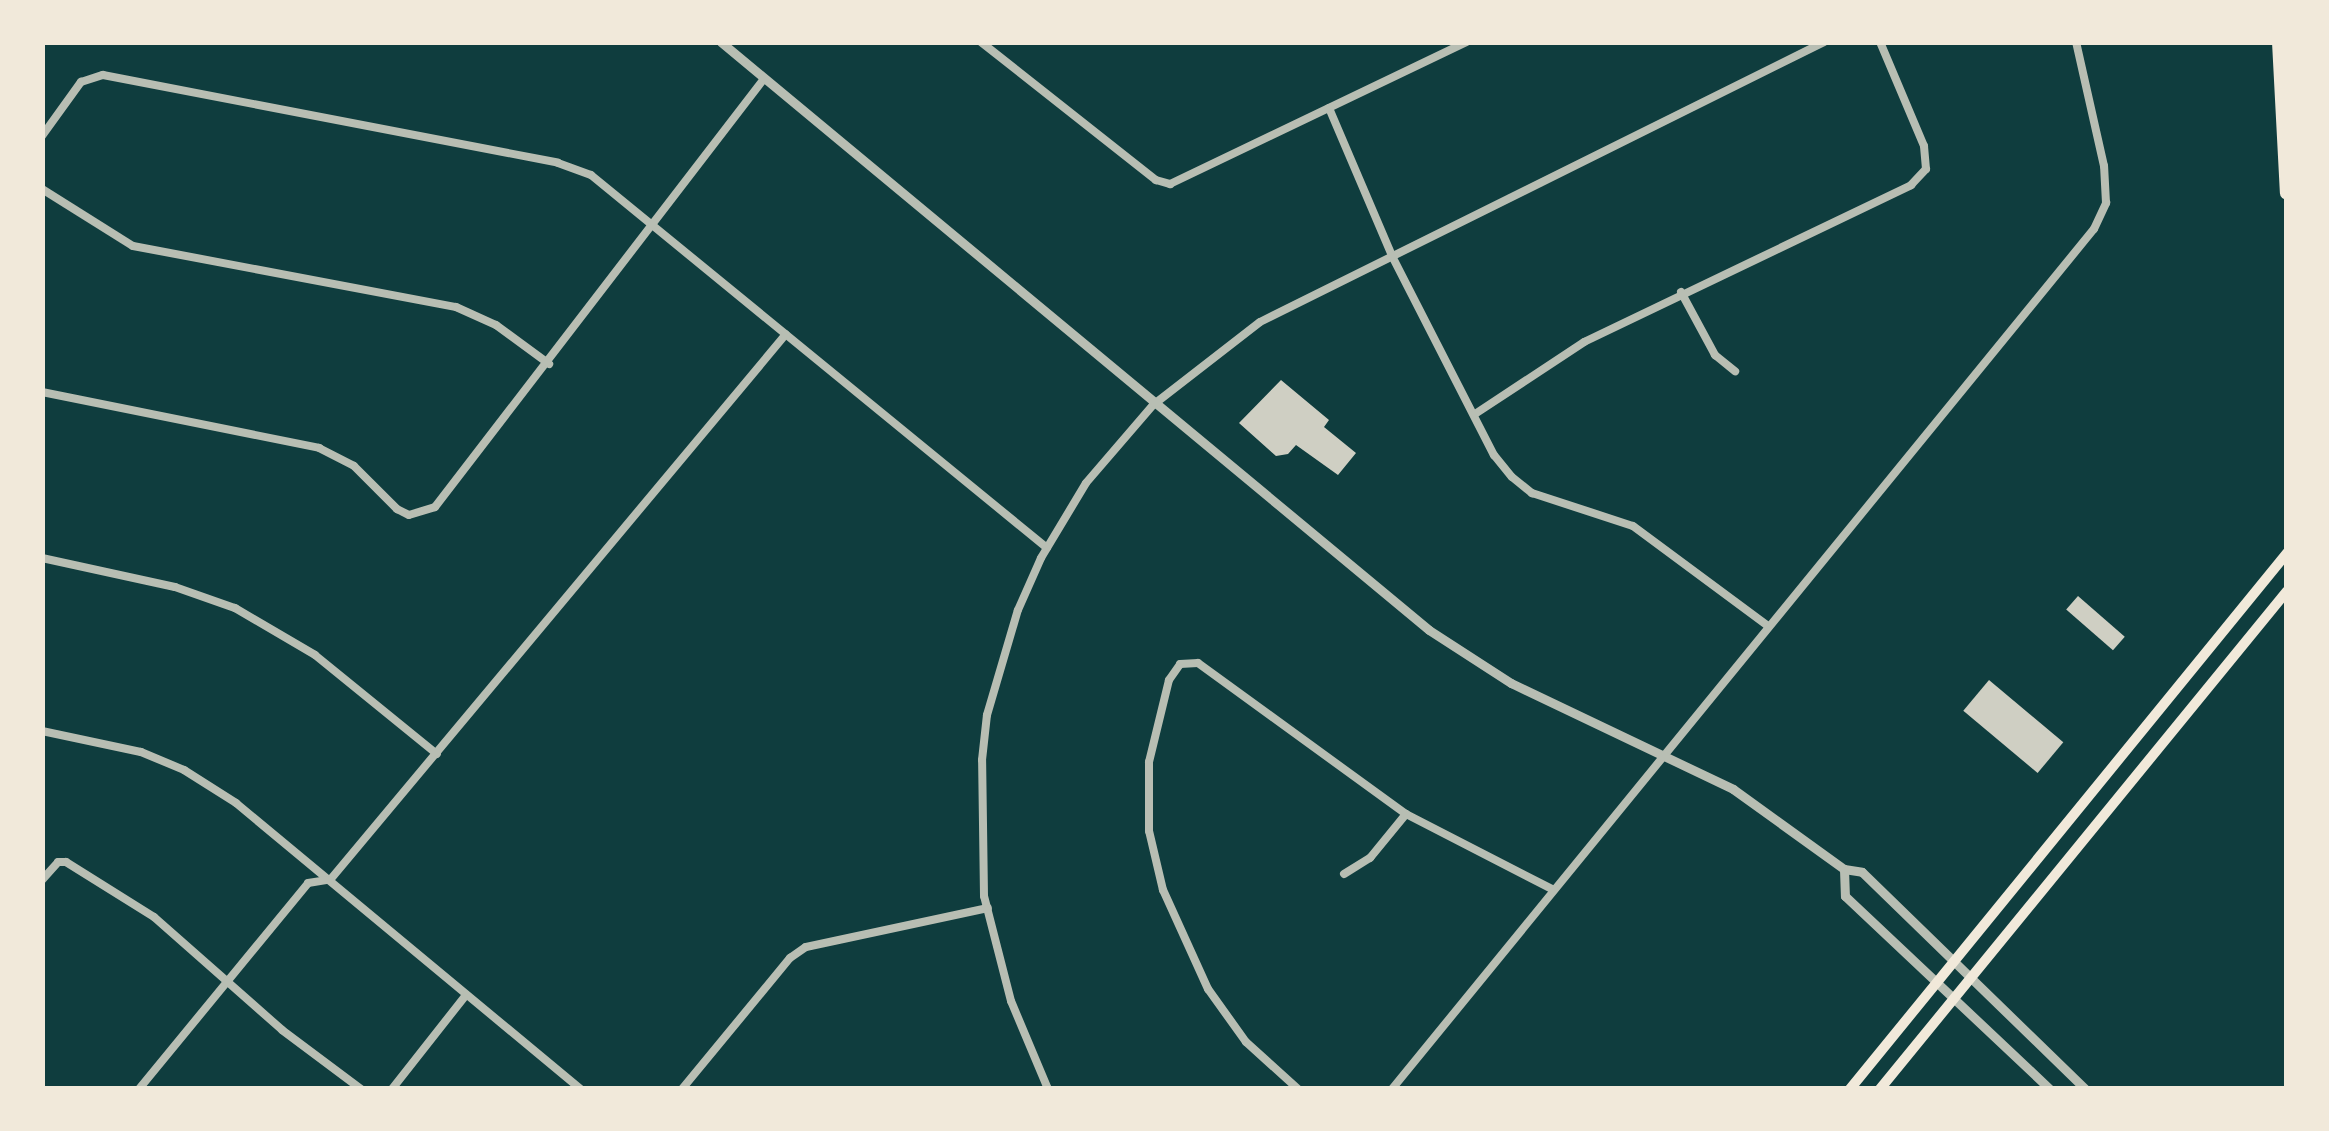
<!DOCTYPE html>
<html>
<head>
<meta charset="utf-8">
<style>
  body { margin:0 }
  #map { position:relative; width:2329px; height:1131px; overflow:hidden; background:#0f3d3e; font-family:"Sofia Sans Condensed",sans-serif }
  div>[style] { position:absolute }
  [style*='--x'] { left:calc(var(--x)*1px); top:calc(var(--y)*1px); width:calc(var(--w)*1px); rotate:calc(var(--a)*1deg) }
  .building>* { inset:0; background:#cfcfc3; transform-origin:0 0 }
  .minor>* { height:8px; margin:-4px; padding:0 4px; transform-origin:4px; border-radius:4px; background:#b8beb3 }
  .tertiary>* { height:9px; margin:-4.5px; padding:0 4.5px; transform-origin:4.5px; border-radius:4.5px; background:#b8beb3 }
  .secondary>* { height:10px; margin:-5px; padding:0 5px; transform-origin:5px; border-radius:5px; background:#f1e9da }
  .motorway>* { height:14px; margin:-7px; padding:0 7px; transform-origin:7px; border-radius:7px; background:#f1e9da }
  span { translate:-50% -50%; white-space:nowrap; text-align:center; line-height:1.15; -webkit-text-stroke:9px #f1e9da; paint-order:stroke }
  .frame { position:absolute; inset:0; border:45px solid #f1e9da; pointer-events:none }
</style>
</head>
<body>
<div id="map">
  <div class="building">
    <i style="clip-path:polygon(1281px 380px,1329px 420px,1324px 427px,1356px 453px,1338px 475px,1296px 445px,1288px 454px,1276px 456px,1239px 423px)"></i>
    <i style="left:2078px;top:596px;width:62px;height:18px;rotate:41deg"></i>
    <i style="left:1989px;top:680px;width:97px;height:40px;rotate:40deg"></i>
  </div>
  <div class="minor">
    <i style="--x:981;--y:42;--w:223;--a:38.3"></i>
    <i style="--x:1156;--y:180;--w:15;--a:16"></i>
    <i style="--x:1170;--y:184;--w:329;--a:-25.6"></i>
    <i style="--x:1329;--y:108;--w:161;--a:66.9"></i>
    <i style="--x:1392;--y:256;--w:224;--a:62.9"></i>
    <i style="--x:1494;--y:455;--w:28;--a:51"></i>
    <i style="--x:1512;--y:477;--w:26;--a:39"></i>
    <i style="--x:1532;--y:493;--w:106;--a:18.1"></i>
    <i style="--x:1633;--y:526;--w:168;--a:36.5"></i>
    <i style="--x:42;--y:136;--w:67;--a:-54.2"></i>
    <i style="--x:81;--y:82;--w:23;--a:-18"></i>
    <i style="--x:103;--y:75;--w:463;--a:10.9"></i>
    <i style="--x:558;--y:163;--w:35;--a:20"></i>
    <i style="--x:591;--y:175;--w:589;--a:39.28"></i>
    <i style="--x:42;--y:189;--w:107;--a:32.1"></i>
    <i style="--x:133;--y:246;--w:329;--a:10.7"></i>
    <i style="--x:456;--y:307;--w:44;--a:24.2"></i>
    <i style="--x:496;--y:325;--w:66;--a:36.3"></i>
    <i style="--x:1681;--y:292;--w:72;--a:61.6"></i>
    <i style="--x:1715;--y:355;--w:26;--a:39"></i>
    <i style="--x:42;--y:392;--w:283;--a:11.4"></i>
    <i style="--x:319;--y:448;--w:39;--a:27"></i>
    <i style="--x:354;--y:466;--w:61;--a:45"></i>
    <i style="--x:397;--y:509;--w:13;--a:27"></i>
    <i style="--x:409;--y:515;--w:27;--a:-17"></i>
    <i style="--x:435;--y:507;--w:538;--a:-52.47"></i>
    <i style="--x:1475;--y:414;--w:131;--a:-33.4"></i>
    <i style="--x:1584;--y:342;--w:363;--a:-25.6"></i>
    <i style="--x:1911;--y:185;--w:22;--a:-47"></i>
    <i style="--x:1926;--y:169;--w:23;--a:-95"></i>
    <i style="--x:1924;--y:146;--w:113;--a:-112.9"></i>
    <i style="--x:42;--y:558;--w:136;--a:12.3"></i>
    <i style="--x:175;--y:587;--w:64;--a:19.3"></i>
    <i style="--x:235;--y:608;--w:93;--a:30.4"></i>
    <i style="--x:315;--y:655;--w:157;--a:39.1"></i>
    <i style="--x:42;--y:731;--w:101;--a:12"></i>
    <i style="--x:141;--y:752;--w:47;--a:22.7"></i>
    <i style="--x:184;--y:770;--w:62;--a:32.4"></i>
    <i style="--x:236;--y:803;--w:448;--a:39.7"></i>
    <i style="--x:1344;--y:874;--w:31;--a:-32"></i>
    <i style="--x:1370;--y:858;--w:57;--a:-50.7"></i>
    <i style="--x:42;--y:880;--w:24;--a:-48"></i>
    <i style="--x:58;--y:862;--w:8;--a:0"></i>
    <i style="--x:66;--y:862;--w:104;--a:32"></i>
    <i style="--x:154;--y:917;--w:171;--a:41.4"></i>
    <i style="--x:282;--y:1030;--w:99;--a:36.8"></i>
    <i style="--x:330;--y:880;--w:711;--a:-50.13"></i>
    <i style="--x:139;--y:1089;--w:266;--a:-50.6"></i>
    <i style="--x:308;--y:883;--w:20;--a:-9"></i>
    <i style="--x:392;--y:1089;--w:120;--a:-51.8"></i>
    <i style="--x:682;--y:1089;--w:170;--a:-50.5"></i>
    <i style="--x:790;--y:958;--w:19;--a:-35"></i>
    <i style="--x:806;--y:947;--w:186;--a:-12.1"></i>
    <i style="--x:1048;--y:1089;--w:95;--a:-112.8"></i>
    <i style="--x:1011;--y:1001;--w:108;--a:-104.4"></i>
    <i style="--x:984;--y:896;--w:136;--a:-90.8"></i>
    <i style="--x:982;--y:760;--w:45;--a:-83.7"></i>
    <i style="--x:987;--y:715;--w:109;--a:-73.6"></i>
    <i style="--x:1018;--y:610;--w:57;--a:-66.1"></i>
    <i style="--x:1041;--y:558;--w:87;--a:-59"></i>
    <i style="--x:1086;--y:483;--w:103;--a:-49.3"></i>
    <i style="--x:1153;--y:405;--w:135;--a:-37.8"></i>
    <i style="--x:1260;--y:322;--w:630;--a:-26.4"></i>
    <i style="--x:1298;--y:1089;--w:70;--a:-137.9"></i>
    <i style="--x:1246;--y:1042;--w:65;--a:-125.6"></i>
    <i style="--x:1208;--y:989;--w:109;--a:-114.4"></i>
    <i style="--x:1163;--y:890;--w:61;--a:-103.3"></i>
    <i style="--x:1149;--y:831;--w:69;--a:-90"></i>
    <i style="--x:1149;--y:762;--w:84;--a:-76.3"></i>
    <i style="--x:1169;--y:680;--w:19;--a:-55"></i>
    <i style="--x:1180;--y:664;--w:18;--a:-3"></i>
    <i style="--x:1198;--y:663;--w:257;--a:36"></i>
    <i style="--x:1406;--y:814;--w:166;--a:27.2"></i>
    <i style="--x:1392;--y:1089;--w:1110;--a:-50.78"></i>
    <i style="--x:2094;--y:229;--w:29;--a:-65"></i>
    <i style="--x:2106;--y:203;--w:37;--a:-93"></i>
    <i style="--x:2104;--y:166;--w:127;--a:-102.7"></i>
  </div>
  <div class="tertiary">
    <i style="--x:721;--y:42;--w:920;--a:39.71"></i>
    <i style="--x:1429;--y:630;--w:98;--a:32.9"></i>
    <i style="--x:1511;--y:683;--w:246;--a:25.5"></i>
    <i style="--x:1733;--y:789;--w:137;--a:35.8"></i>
    <i style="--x:1844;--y:869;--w:18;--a:9"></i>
    <i style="--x:1862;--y:872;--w:311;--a:44.2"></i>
    <i style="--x:1844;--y:869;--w:27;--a:88"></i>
    <i style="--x:1845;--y:896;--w:282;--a:43.3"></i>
  </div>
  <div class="secondary">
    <i style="--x:1850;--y:1089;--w:692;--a:-50.81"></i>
    <i style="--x:1880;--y:1089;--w:643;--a:-50.74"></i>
  </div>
  <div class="motorway">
    <i style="--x:2279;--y:42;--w:151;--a:87"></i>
  </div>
  <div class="frame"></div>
</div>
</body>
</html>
